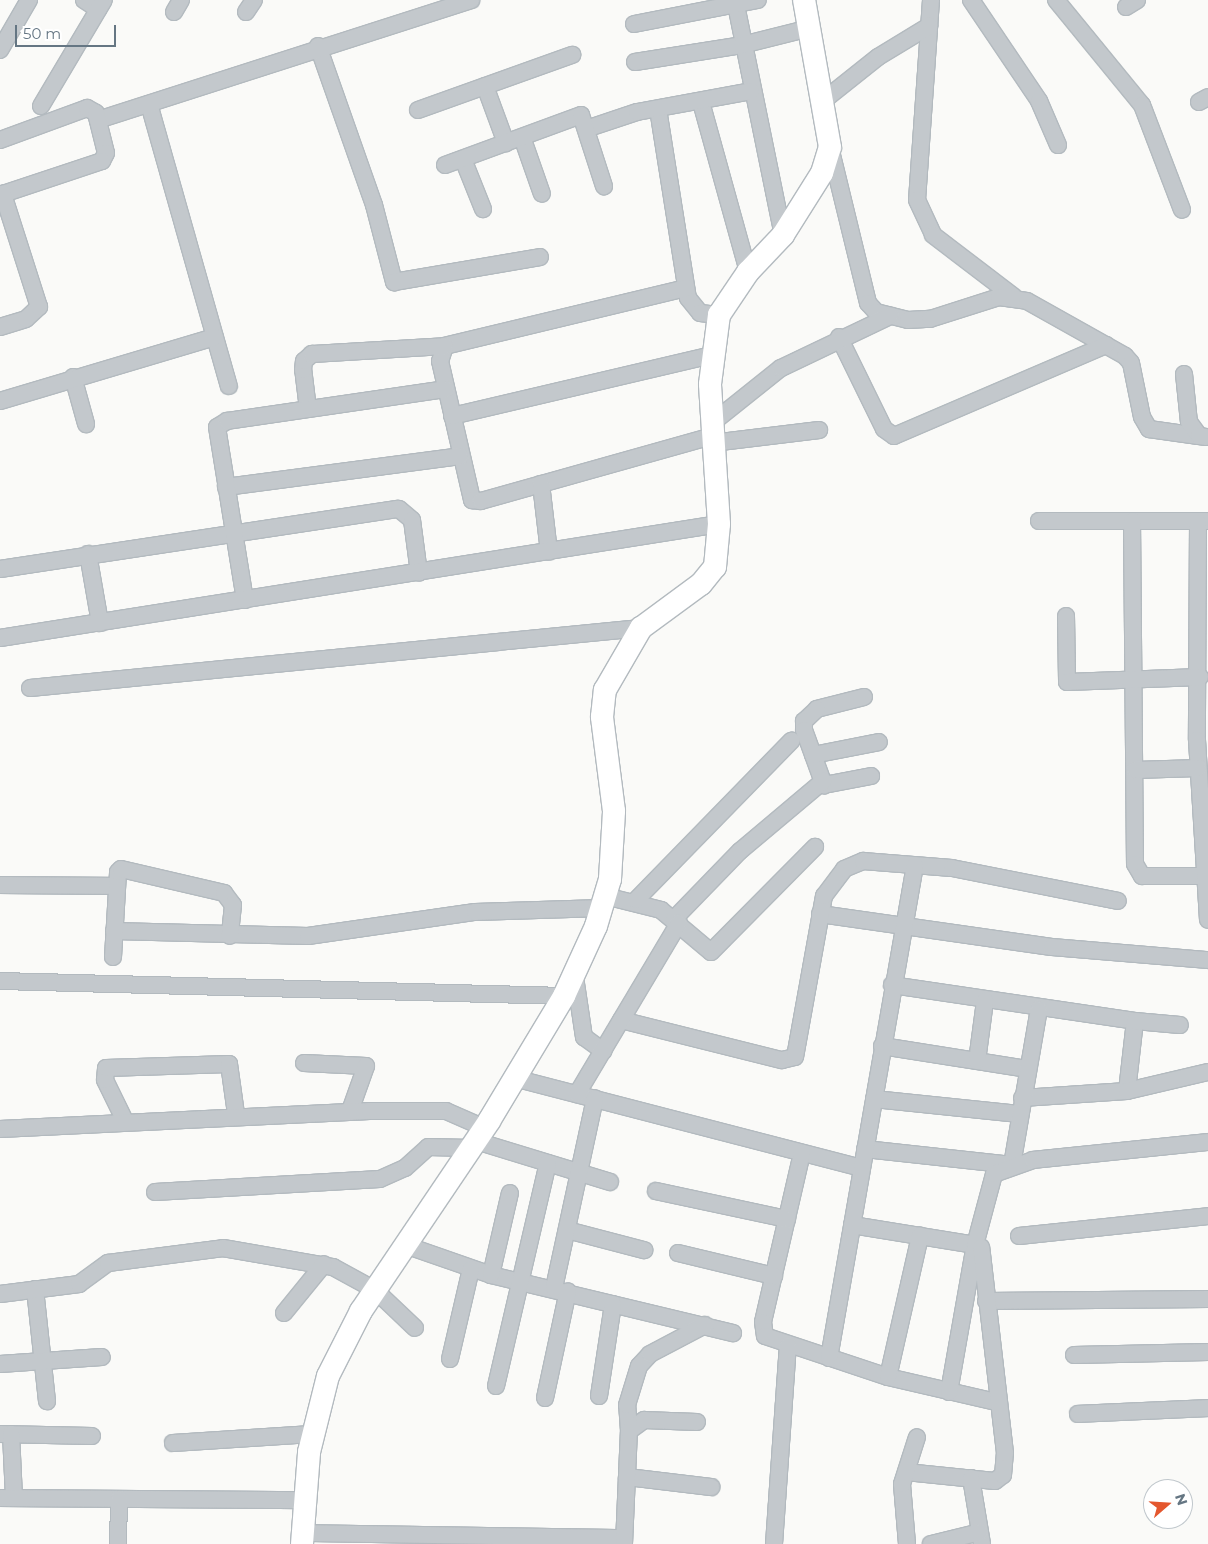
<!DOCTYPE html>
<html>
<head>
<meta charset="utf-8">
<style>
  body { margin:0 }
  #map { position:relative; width:1208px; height:1544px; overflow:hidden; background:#fafaf8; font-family:Montserrat,sans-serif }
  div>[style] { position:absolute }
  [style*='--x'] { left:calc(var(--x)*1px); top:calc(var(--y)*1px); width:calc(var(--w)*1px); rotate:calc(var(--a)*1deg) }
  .roads { filter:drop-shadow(1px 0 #b3babf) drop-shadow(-1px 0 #b3babf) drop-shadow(0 1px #b3babf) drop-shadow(0 -1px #b3babf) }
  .minor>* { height:16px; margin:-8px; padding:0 8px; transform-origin:8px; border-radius:8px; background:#c3c8cc }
  .secondary>* { height:22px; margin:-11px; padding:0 11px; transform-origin:11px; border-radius:11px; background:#fff }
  span { translate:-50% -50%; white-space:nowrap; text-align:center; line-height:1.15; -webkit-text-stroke:5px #fff; paint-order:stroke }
  .north { position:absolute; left:1143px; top:1479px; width:50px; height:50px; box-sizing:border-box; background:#fff; border:1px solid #c1c8cd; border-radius:50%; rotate:71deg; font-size:14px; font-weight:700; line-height:20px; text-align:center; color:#657683 }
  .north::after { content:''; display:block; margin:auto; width:18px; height:22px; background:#e4572e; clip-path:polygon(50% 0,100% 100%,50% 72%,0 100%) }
  .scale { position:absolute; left:15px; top:25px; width:101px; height:22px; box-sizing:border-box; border:2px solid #657683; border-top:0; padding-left:6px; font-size:15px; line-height:18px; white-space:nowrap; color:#657683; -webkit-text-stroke:4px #fff; paint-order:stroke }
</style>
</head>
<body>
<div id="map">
  <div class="roads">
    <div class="minor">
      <i style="--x:84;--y:0;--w:17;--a:33"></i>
      <i style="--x:735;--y:0;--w:240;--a:78.5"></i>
      <i style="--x:931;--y:0;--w:200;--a:94"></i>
      <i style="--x:917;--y:200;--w:38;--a:65"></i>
      <i style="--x:933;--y:235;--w:101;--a:37.3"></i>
      <i style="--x:971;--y:0;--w:122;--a:56"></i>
      <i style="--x:1039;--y:101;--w:48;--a:66.6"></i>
      <i style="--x:1056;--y:0;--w:136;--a:50.7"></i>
      <i style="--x:1142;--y:105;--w:112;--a:69.1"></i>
      <i style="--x:1126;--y:7;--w:13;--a:-32"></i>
      <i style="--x:174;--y:12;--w:14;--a:-60"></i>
      <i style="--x:246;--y:12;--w:14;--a:-56"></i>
      <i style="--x:634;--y:24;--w:126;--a:-11"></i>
      <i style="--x:318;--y:46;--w:169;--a:70.6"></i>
      <i style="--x:374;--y:205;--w:80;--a:75.4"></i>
      <i style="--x:394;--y:282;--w:148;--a:-9.7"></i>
      <i style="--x:0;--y:50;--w:58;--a:-59.9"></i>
      <i style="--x:635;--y:62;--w:108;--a:-9"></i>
      <i style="--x:742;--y:45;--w:70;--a:-14"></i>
      <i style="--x:485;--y:86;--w:61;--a:69.8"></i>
      <i style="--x:824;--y:100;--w:69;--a:-38.5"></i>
      <i style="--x:878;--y:57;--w:60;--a:-31.3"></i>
      <i style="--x:701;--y:102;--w:176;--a:74.5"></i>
      <i style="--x:1199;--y:102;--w:10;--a:-29"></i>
      <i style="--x:149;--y:104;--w:293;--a:74.2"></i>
      <i style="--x:41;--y:106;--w:123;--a:-59.3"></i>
      <i style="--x:658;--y:109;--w:191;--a:81"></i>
      <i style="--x:688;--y:298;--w:19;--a:51"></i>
      <i style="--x:700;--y:313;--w:19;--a:6"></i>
      <i style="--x:418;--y:110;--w:164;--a:-19.7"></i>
      <i style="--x:98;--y:120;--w:392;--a:-17.8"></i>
      <i style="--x:586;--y:129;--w:54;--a:-18.4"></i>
      <i style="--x:637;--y:112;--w:116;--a:-10.4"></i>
      <i style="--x:522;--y:137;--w:60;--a:70.7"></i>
      <i style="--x:0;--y:140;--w:93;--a:-20.2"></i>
      <i style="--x:87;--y:108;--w:10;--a:29"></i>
      <i style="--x:96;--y:113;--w:41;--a:76"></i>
      <i style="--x:106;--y:153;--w:9;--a:117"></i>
      <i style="--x:102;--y:161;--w:108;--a:161.6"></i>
      <i style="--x:830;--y:147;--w:161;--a:76.3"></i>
      <i style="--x:868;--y:303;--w:12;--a:48"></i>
      <i style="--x:876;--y:312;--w:33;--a:14"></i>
      <i style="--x:908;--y:320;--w:22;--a:-3"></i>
      <i style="--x:930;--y:319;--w:72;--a:-17.7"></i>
      <i style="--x:999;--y:297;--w:28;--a:8"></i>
      <i style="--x:1027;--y:301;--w:112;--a:29.3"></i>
      <i style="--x:1125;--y:356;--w:9;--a:49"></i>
      <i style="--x:1131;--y:363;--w:55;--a:78.5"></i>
      <i style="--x:1142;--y:417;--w:14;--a:60"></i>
      <i style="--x:1149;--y:429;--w:50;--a:8"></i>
      <i style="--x:463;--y:159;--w:54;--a:68.2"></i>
      <i style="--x:445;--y:165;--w:145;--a:-20.2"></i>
      <i style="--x:581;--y:115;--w:75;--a:72.1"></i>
      <i style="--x:686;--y:288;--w:248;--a:166.5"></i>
      <i style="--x:445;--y:346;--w:16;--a:108"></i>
      <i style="--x:440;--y:361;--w:143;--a:77"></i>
      <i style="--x:472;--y:500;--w:9;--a:6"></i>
      <i style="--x:481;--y:501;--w:240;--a:-15.7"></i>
      <i style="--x:0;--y:327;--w:27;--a:-17"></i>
      <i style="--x:26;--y:319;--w:18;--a:-43"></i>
      <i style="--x:39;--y:307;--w:119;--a:-107.7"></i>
      <i style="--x:839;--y:337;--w:102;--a:63.9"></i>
      <i style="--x:884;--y:429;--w:12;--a:35"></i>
      <i style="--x:894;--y:436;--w:231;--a:-23.2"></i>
      <i style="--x:1184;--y:374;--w:48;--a:84.1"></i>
      <i style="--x:1189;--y:422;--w:17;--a:54"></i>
      <i style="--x:1199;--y:436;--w:7;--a:8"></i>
      <i style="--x:73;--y:377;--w:49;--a:74.5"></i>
      <i style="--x:0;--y:401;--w:224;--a:-16.6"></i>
      <i style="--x:308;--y:409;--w:39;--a:-97"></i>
      <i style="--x:303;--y:370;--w:9;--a:-84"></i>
      <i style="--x:304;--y:361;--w:11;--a:-41"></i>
      <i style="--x:312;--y:354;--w:133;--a:-3.4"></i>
      <i style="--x:452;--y:416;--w:267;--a:-13.2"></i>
      <i style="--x:712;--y:423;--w:88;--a:-38.6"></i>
      <i style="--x:781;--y:368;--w:121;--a:-25.5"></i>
      <i style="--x:712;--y:443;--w:108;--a:-6.9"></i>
      <i style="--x:541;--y:484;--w:68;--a:83.3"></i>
      <i style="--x:226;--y:487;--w:236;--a:-7.5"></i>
      <i style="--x:1039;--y:521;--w:169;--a:0"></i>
      <i style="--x:1132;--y:521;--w:343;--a:89.5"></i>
      <i style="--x:1135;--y:864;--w:14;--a:60"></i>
      <i style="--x:1142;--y:876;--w:62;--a:0"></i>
      <i style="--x:1198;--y:523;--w:217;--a:90.3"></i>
      <i style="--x:1197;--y:740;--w:180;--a:86.5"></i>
      <i style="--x:88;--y:554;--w:70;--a:80.1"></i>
      <i style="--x:0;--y:569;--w:403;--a:-8.6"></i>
      <i style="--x:399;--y:509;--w:17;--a:40"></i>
      <i style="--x:412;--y:520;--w:53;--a:82.5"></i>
      <i style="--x:245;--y:600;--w:175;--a:-99.2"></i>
      <i style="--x:217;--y:427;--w:12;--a:-31"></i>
      <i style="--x:227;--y:421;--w:221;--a:-8.3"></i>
      <i style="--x:1066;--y:616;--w:66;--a:89.1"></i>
      <i style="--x:1067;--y:682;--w:133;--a:-2.2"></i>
      <i style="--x:0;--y:638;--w:728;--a:-9.01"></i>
      <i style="--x:30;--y:688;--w:614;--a:-5.61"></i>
      <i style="--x:864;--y:697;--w:49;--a:165.7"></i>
      <i style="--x:817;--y:709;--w:18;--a:137"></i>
      <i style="--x:804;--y:721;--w:9;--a:90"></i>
      <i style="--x:804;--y:730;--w:59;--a:70"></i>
      <i style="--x:824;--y:785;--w:48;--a:-10.8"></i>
      <i style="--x:813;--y:755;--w:67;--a:-11.1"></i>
      <i style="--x:1135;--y:770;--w:63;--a:-1.8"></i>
      <i style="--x:0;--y:885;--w:117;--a:0.5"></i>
      <i style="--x:605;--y:896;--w:58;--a:14"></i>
      <i style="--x:661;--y:910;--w:65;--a:40"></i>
      <i style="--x:711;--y:952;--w:148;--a:-45.3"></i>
      <i style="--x:636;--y:900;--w:223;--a:-45.7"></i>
      <i style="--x:820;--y:914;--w:234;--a:8.1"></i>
      <i style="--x:1052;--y:947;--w:157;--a:4.8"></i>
      <i style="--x:674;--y:919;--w:95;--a:-45.9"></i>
      <i style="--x:740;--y:851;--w:109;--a:-40.1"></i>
      <i style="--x:114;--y:931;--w:194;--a:1.5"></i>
      <i style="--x:308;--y:936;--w:169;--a:-8.2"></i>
      <i style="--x:475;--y:912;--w:127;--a:-1.8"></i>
      <i style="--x:113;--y:957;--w:85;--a:-86.6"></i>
      <i style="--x:118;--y:872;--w:4;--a:-45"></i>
      <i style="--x:121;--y:869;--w:106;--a:13.1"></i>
      <i style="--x:224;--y:893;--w:15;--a:53"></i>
      <i style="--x:233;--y:905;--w:31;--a:96"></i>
      <i style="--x:575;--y:977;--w:61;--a:81.5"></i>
      <i style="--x:584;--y:1037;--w:24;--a:36"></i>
      <i style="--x:0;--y:981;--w:564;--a:1.52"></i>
      <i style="--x:892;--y:985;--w:246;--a:8.4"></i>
      <i style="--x:621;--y:1020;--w:166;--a:14"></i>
      <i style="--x:782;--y:1060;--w:13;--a:-13"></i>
      <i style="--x:795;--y:1057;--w:164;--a:-79.8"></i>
      <i style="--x:824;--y:896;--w:34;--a:-53"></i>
      <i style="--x:844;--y:869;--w:21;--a:-23"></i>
      <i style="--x:863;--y:861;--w:89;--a:4.5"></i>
      <i style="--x:952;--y:868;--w:169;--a:11.2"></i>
      <i style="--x:882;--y:1046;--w:148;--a:9"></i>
      <i style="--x:977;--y:1061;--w:61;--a:-82.4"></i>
      <i style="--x:304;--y:1063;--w:62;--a:2.8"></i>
      <i style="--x:366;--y:1066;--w:48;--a:109.6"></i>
      <i style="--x:514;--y:1078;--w:359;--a:14.5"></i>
      <i style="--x:1127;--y:1091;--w:70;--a:-83.5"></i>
      <i style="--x:1135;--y:1021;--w:45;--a:5.1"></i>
      <i style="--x:577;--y:1094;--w:199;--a:-59.2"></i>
      <i style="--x:1022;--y:1098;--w:105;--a:-3.8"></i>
      <i style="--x:1127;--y:1091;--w:83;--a:-13.2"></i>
      <i style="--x:874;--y:1099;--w:146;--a:5.9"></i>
      <i style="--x:125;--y:1121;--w:46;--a:-116"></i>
      <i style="--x:105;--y:1080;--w:12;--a:-85"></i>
      <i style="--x:106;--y:1068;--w:123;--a:-1.9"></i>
      <i style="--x:229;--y:1064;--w:50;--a:82"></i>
      <i style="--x:0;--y:1129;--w:370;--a:-2.8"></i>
      <i style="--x:370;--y:1111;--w:76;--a:0"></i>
      <i style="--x:446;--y:1111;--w:43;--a:23.6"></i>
      <i style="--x:476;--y:1141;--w:140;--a:17"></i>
      <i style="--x:865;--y:1149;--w:148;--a:6.2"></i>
      <i style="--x:1012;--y:1165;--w:158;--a:-80.2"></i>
      <i style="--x:802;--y:1153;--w:173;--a:103"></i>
      <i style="--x:763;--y:1322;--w:14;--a:82"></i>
      <i style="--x:765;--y:1336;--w:130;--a:18.4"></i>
      <i style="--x:888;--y:1377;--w:111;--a:13"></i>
      <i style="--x:656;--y:1191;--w:134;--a:12.1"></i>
      <i style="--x:155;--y:1192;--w:225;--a:-3.3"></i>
      <i style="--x:380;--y:1179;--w:27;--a:-24"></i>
      <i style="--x:405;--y:1168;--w:31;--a:-42"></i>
      <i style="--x:428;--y:1147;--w:43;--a:1.3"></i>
      <i style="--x:852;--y:1225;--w:125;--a:9.2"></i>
      <i style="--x:567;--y:1230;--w:80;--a:14.6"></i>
      <i style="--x:1019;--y:1236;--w:190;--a:-6"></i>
      <i style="--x:405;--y:1245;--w:91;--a:19.2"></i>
      <i style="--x:491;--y:1275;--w:249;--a:13.5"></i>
      <i style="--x:678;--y:1253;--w:99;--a:13.5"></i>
      <i style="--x:491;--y:1275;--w:84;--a:-77"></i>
      <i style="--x:554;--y:1288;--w:194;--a:-77.8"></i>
      <i style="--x:35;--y:1289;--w:113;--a:83.9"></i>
      <i style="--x:0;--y:1294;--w:80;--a:-7.2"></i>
      <i style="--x:79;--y:1284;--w:36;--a:-36"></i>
      <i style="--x:108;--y:1263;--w:116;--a:-7.4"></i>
      <i style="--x:223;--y:1248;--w:112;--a:9.8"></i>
      <i style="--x:333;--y:1267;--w:48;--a:28.7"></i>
      <i style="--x:375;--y:1290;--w:55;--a:43.5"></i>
      <i style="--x:986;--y:1301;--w:222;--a:-0.5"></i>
      <i style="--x:284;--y:1313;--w:63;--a:-50.8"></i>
      <i style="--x:1074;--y:1355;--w:134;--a:-1.3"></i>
      <i style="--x:829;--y:1358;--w:500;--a:-80.1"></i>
      <i style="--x:450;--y:1359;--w:92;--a:-76.9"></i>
      <i style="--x:0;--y:1364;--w:102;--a:-3.9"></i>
      <i style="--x:888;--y:1377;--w:145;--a:-77.2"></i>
      <i style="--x:496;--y:1386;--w:229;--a:-76.9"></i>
      <i style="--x:949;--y:1392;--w:149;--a:-80"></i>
      <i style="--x:975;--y:1245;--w:73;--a:-75"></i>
      <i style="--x:994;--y:1174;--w:41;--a:-19.7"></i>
      <i style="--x:1033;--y:1160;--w:176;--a:-5.9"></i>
      <i style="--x:599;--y:1396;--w:93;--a:-81.3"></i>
      <i style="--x:545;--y:1398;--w:109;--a:-77.9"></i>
      <i style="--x:1078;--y:1414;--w:130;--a:-2.6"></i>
      <i style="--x:629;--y:1431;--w:26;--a:-94"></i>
      <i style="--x:627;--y:1405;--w:41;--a:-72.9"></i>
      <i style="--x:639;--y:1366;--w:16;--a:-47"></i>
      <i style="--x:650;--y:1354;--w:62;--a:-27.8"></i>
      <i style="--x:0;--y:1434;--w:92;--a:1.2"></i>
      <i style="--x:11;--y:1434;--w:64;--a:87.3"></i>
      <i style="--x:173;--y:1443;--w:139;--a:-3.7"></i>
      <i style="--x:906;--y:1472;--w:89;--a:5.8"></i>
      <i style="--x:995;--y:1481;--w:10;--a:-37"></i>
      <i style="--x:1003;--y:1475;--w:22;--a:-85"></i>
      <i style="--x:1005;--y:1453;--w:207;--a:-96.6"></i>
      <i style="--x:627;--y:1477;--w:85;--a:6.8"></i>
      <i style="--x:971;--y:1478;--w:67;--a:80.5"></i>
      <i style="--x:0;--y:1498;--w:305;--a:0.4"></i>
      <i style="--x:303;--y:1533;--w:321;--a:0.9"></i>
      <i style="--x:118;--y:1544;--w:45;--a:-88.7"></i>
      <i style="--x:624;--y:1544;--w:113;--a:-87.5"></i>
      <i style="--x:629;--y:1431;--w:19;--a:-36"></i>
      <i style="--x:644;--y:1420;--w:53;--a:2.2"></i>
      <i style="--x:774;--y:1544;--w:199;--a:-86"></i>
      <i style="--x:907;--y:1544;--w:60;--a:-94.8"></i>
      <i style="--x:902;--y:1484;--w:49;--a:-72.3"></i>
      <i style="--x:931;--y:1544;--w:50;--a:-13.8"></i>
    </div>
    <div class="secondary">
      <i style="--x:302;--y:1544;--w:92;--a:-85.6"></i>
      <i style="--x:309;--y:1452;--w:78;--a:-76"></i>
      <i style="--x:328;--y:1376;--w:73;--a:-63.1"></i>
      <i style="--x:361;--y:1311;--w:229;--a:-56"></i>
      <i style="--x:489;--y:1121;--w:146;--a:-59"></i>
      <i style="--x:564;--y:996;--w:77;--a:-65.4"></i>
      <i style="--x:596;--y:926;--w:49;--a:-73.4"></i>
      <i style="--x:610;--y:879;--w:68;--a:-86.6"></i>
      <i style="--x:614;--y:811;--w:95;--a:-97.3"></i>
      <i style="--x:602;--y:717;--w:27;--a:-84"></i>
      <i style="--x:605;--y:690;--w:72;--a:-59.9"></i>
      <i style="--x:641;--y:628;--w:74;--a:-36.3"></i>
      <i style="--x:701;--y:584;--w:22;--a:-51"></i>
      <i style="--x:715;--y:567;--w:43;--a:-84.7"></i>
      <i style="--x:719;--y:524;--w:140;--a:-93.7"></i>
      <i style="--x:710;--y:384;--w:70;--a:-82.6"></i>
      <i style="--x:719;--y:315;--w:52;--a:-56"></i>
      <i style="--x:748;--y:272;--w:51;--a:-46.6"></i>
      <i style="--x:783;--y:235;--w:73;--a:-57.8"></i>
      <i style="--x:822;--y:173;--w:27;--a:-73"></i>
      <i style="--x:830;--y:147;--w:149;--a:-100"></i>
    </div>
  </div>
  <div class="north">N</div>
  <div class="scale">50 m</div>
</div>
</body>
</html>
